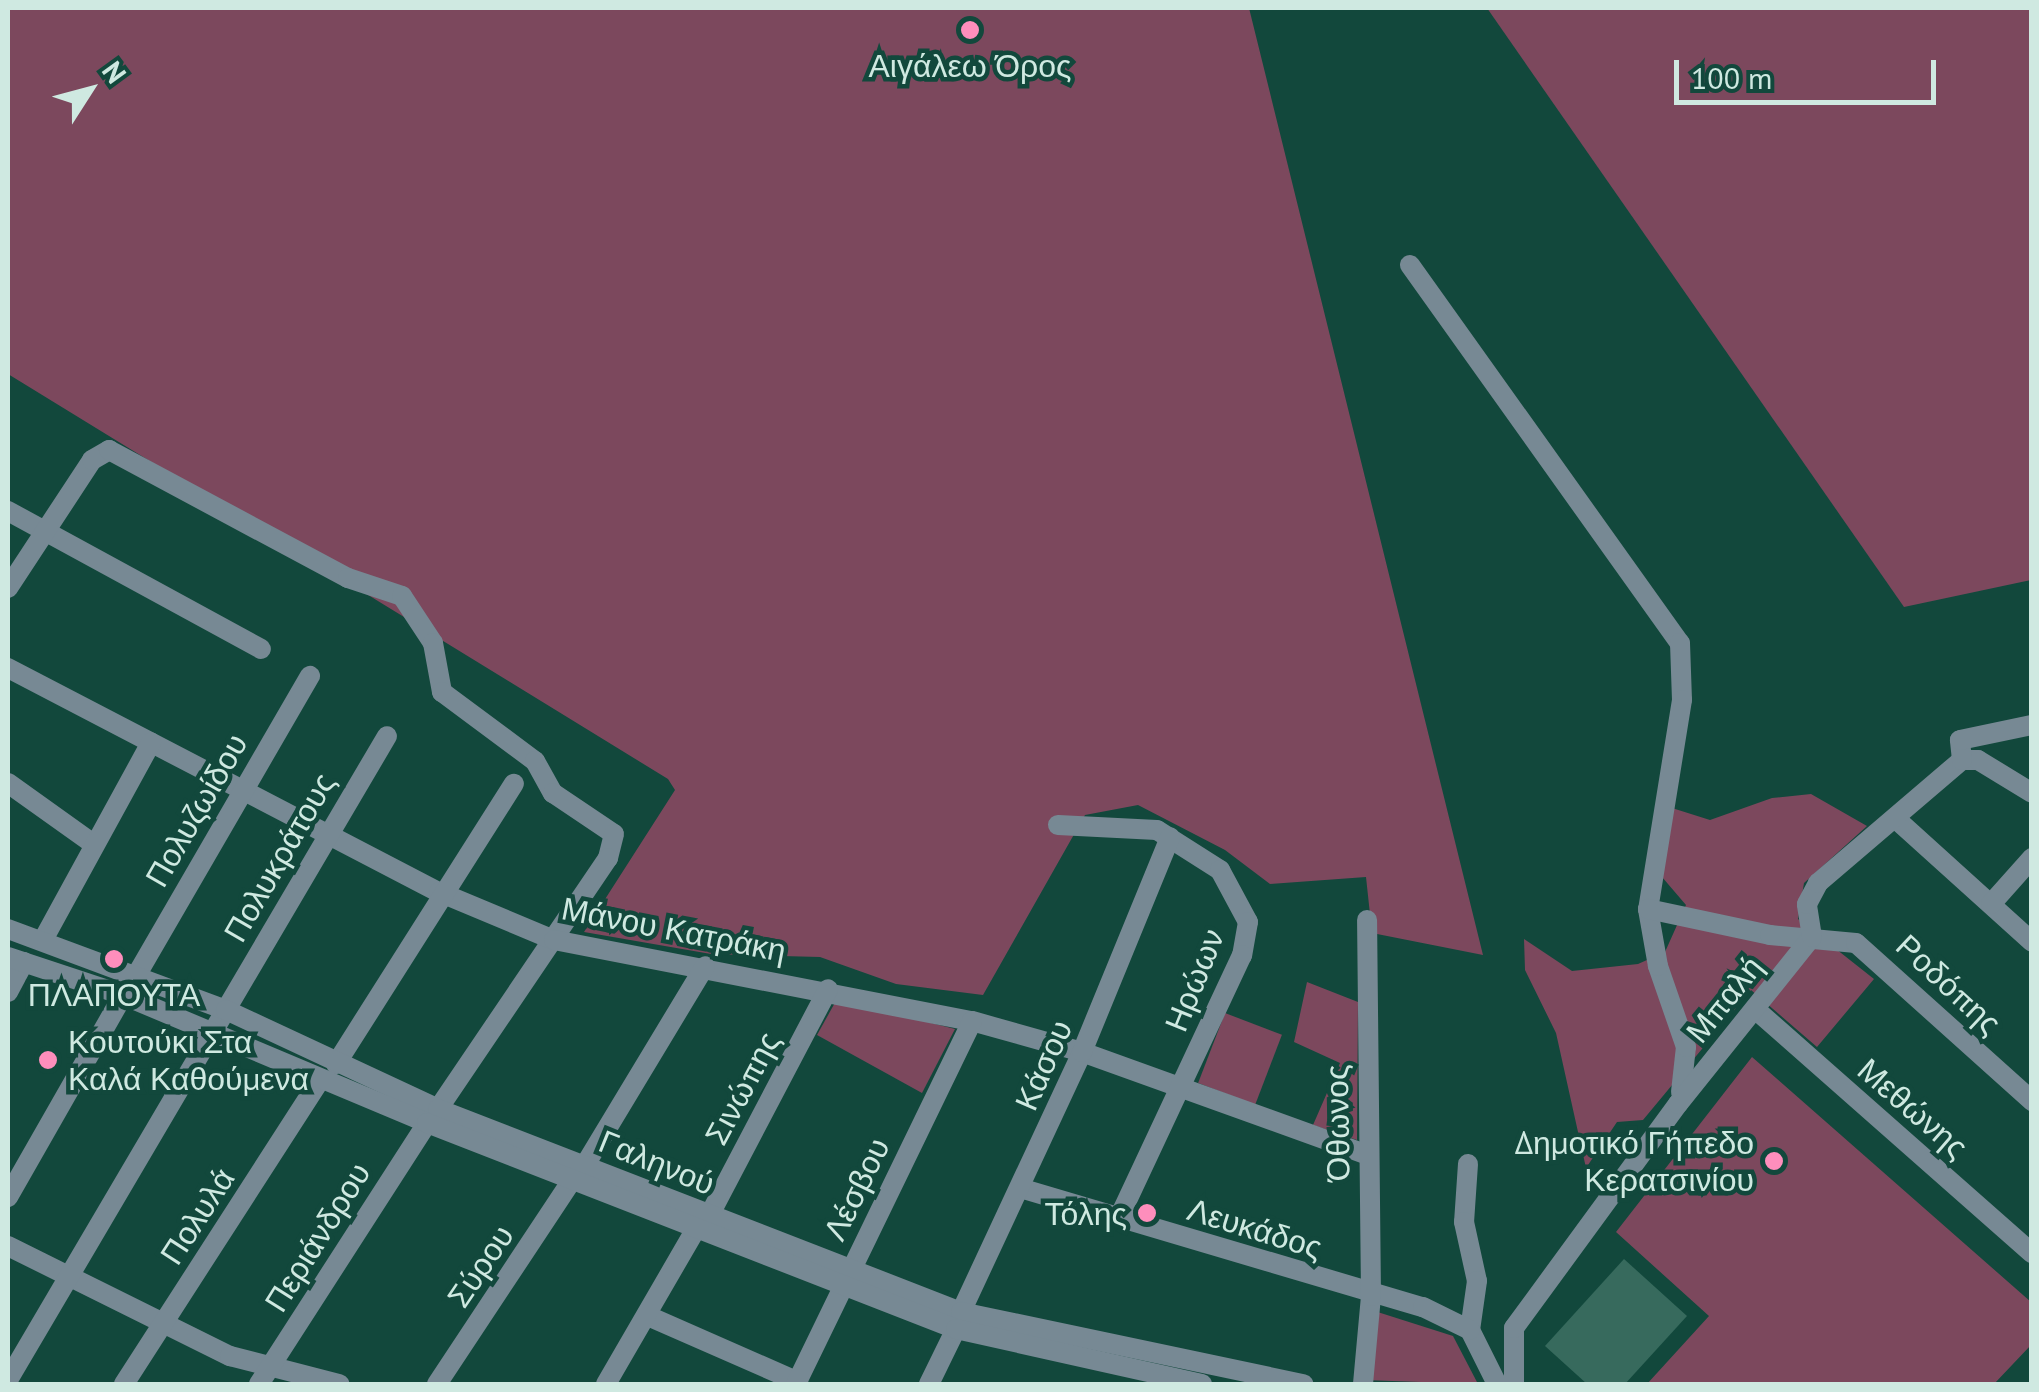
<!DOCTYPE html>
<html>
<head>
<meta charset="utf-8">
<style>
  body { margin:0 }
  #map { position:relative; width:2039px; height:1392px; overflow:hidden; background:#12483c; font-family:"PT Sans",sans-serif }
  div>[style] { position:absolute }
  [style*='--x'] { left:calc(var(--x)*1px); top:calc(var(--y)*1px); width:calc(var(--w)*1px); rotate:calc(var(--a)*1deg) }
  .green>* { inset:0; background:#7c485d; transform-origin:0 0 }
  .building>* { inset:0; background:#376a5d }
  .minor>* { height:20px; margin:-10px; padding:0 10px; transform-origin:10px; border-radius:10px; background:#778994 }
  .tertiary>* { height:20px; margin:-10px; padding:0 10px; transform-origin:10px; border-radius:10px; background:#778994 }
  .dots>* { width:28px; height:28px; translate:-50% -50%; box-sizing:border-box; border:5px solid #12483c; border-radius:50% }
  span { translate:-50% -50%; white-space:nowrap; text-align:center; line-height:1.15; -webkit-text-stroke:9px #12483c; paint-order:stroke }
  .poi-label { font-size:32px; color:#cfe9e1 }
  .left { translate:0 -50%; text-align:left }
  .right { translate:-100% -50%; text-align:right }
  .street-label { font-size:32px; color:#cfe9e1 }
  .frame { position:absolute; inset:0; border:10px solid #cfe9e1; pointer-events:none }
  .north { position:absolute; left:40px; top:40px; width:100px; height:100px; -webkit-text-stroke:8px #12483c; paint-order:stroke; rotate:54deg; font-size:28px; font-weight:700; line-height:40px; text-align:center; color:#cfe9e1 }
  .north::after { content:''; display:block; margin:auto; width:35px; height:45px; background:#cfe9e1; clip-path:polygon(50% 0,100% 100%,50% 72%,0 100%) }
  .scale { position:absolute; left:1674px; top:60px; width:262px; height:45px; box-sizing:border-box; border:5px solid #cfe9e1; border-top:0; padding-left:12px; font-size:30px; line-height:35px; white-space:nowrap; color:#cfe9e1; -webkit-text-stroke:8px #12483c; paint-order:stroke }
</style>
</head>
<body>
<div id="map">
  <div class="green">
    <i style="clip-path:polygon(8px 8px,1249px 8px,1483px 955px,1372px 933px,1366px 877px,1270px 884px,1225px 850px,1138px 805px,1085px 815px,983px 995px,896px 984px,820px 957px,711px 954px,584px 932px,675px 790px,668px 779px,8px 374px)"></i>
    <i style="clip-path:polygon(1487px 8px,2031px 8px,2031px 580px,1904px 607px)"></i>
    <i style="clip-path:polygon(1811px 794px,1867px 826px,1804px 883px,1798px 919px,1874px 979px,1817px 1047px,1751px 990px,1643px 1120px,1617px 1122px,1586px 1168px,1556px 1033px,1525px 970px,1524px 939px,1572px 971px,1638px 964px,1665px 952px,1686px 905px,1662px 877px,1672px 808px,1710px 820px,1772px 798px)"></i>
    <i style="clip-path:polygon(1307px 982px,1358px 1002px,1357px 1140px,1313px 1125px,1340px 1063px,1294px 1042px)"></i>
    <i style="clip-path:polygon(837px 999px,955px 1029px,922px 1093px,817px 1035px)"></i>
    <i style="left:1225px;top:1013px;width:61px;height:75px;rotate:21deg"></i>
    <i style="clip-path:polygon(1752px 1057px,2031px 1302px,2031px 1345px,1994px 1384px,1647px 1384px,1709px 1316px,1616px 1232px)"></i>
    <i style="clip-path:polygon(1365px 1308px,1453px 1336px,1478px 1384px,1364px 1380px)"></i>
  </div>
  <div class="building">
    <i style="clip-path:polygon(1624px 1259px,1687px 1316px,1625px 1384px,1587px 1384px,1545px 1346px)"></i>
  </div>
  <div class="minor">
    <i style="--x:1410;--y:265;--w:465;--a:54.5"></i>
    <i style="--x:1680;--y:643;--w:57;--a:88"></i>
    <i style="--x:1682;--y:700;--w:212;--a:99.2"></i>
    <i style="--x:8;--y:511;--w:288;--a:28.6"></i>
    <i style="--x:8;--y:588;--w:153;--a:-56.7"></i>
    <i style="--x:92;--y:460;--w:20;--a:-30"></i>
    <i style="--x:109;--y:450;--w:271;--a:28.2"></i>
    <i style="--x:348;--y:578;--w:57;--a:18.4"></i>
    <i style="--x:402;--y:596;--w:56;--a:56.6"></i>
    <i style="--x:433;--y:643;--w:50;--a:79.6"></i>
    <i style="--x:442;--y:692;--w:116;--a:36.6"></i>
    <i style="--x:535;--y:761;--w:37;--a:61"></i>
    <i style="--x:553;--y:793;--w:73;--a:33.9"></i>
    <i style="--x:614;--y:834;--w:25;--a:104"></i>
    <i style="--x:608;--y:858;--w:303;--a:124.1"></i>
    <i style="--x:8;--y:668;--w:486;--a:27.5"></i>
    <i style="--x:439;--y:892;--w:125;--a:22.7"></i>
    <i style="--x:554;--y:940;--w:426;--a:11"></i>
    <i style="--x:972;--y:1021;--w:114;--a:15.7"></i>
    <i style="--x:1082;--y:1052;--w:302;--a:19.8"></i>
    <i style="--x:1962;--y:760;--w:16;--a:0"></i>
    <i style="--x:1978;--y:760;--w:63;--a:31.4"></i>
    <i style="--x:8;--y:783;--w:103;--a:35.5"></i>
    <i style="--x:1896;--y:819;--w:183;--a:42.1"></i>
    <i style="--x:1058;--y:825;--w:99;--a:2.9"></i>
    <i style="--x:1157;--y:830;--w:75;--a:32.4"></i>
    <i style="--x:1220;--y:870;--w:59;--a:61.7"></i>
    <i style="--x:1248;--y:922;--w:34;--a:100"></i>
    <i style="--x:1242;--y:955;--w:289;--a:115.1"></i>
    <i style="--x:1991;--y:904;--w:62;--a:-48.3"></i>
    <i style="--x:43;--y:940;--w:225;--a:-61.3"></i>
    <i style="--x:136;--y:976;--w:347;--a:-59.9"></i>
    <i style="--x:8;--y:992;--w:34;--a:-62"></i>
    <i style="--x:1755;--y:1009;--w:369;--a:41.4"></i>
    <i style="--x:336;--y:1064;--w:332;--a:-57.6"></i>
    <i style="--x:1681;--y:1092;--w:45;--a:-83.7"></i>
    <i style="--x:1686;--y:1047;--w:86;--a:-109.1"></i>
    <i style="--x:1658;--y:966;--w:58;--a:-100"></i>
    <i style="--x:1648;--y:909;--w:125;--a:12"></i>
    <i style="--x:1770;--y:935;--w:86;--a:5.3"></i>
    <i style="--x:1856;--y:943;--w:237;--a:41.9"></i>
    <i style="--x:1468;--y:1164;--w:58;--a:93.9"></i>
    <i style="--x:1464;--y:1222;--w:60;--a:77.6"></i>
    <i style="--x:1477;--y:1281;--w:49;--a:98.1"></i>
    <i style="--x:1470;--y:1330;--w:60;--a:63.4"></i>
    <i style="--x:585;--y:1165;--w:232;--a:-58.9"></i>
    <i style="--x:1020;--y:1188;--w:420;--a:16.5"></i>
    <i style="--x:1423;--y:1307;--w:52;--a:26.1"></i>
    <i style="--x:8;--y:1197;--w:232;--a:-60.3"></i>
    <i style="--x:709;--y:1216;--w:256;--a:-62.3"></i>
    <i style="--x:8;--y:1246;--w:248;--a:26.4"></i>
    <i style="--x:230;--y:1356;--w:113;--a:14.4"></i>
    <i style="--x:961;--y:1312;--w:287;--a:-65"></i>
    <i style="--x:1082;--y:1052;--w:232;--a:-67.7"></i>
    <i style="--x:648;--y:1316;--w:164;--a:23.7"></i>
    <i style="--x:8;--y:1380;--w:747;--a:-59.52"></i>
    <i style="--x:124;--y:1384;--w:362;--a:-57.2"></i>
    <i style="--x:259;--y:1384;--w:310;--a:-57.2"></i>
    <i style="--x:437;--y:1384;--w:245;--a:-56.5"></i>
    <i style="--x:606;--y:1384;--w:179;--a:-59.9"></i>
    <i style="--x:796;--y:1384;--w:403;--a:-64.1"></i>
    <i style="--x:929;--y:1384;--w:61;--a:-63.9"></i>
    <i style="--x:1363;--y:1384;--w:88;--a:-84.8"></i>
    <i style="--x:1371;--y:1296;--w:376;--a:-90.6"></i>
    <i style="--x:1514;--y:1384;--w:56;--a:-90"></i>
    <i style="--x:1514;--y:1328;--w:278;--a:-53.8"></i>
    <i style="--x:1678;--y:1104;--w:214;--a:-51.3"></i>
    <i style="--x:1812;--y:937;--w:33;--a:-99"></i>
    <i style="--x:1807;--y:904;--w:24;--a:-62"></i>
    <i style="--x:1818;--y:883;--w:189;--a:-40.5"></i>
    <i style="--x:1962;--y:760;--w:20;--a:-96"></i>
    <i style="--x:1960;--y:740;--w:74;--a:-11.8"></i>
  </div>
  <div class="tertiary">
    <i style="--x:8;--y:929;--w:233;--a:20.4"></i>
    <i style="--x:226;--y:1010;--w:234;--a:25"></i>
    <i style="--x:438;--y:1109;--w:561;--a:21.21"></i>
    <i style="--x:961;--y:1312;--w:350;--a:11.9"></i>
    <i style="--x:8;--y:957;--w:121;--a:18.3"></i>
    <i style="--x:123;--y:995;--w:330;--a:22.8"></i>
    <i style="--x:427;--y:1123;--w:568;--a:21.28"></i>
    <i style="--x:956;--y:1329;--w:252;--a:12.6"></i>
  </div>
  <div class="dots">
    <i style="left:970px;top:30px;background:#fe8ebc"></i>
    <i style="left:114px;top:959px;background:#fe8ebc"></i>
    <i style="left:48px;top:1060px;background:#fe8ebc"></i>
    <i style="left:1774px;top:1161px;background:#fe8ebc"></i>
    <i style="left:1147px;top:1213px;background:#fe8ebc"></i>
  </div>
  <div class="poi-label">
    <span style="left:970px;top:65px">Αιγάλεω Όρος</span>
    <span style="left:114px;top:994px">ΠΛΑΠΟΥΤΑ</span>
    <span class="left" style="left:68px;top:1060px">Κουτούκι Στα<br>Καλά Καθούμενα</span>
    <span class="right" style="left:1754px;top:1161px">Δημοτικό Γήπεδο<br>Κερατσινίου</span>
    <span class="right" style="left:1127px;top:1213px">Τόλης</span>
  </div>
  <div class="street-label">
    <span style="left:196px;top:810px;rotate:-60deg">Πολυζωίδου</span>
    <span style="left:279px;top:857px;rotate:-60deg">Πολυκράτους</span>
    <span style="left:674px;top:929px;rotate:11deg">Μάνου Κατράκη</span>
    <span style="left:1194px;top:980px;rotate:-68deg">Ηρώων</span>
    <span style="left:1949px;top:984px;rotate:43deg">Ροδόπης</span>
    <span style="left:1724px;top:999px;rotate:-51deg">Μπαλή</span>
    <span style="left:1043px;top:1065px;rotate:-66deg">Κάσου</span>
    <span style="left:742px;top:1088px;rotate:-62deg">Σινώπης</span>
    <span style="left:1913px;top:1108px;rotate:41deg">Μεθώνης</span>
    <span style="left:1337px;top:1123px;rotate:-91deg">Όθωνος</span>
    <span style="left:657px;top:1162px;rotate:22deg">Γαληνού</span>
    <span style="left:856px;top:1189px;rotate:-64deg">Λέσβου</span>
    <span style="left:197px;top:1216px;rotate:-57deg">Πολυλά</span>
    <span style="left:1255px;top:1228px;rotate:17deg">Λευκάδος</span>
    <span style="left:317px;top:1237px;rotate:-58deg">Περιάνδρου</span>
    <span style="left:480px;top:1266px;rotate:-56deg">Σύρου</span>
  </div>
  <div class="frame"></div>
  <div class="north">N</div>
  <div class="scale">100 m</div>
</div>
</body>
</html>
